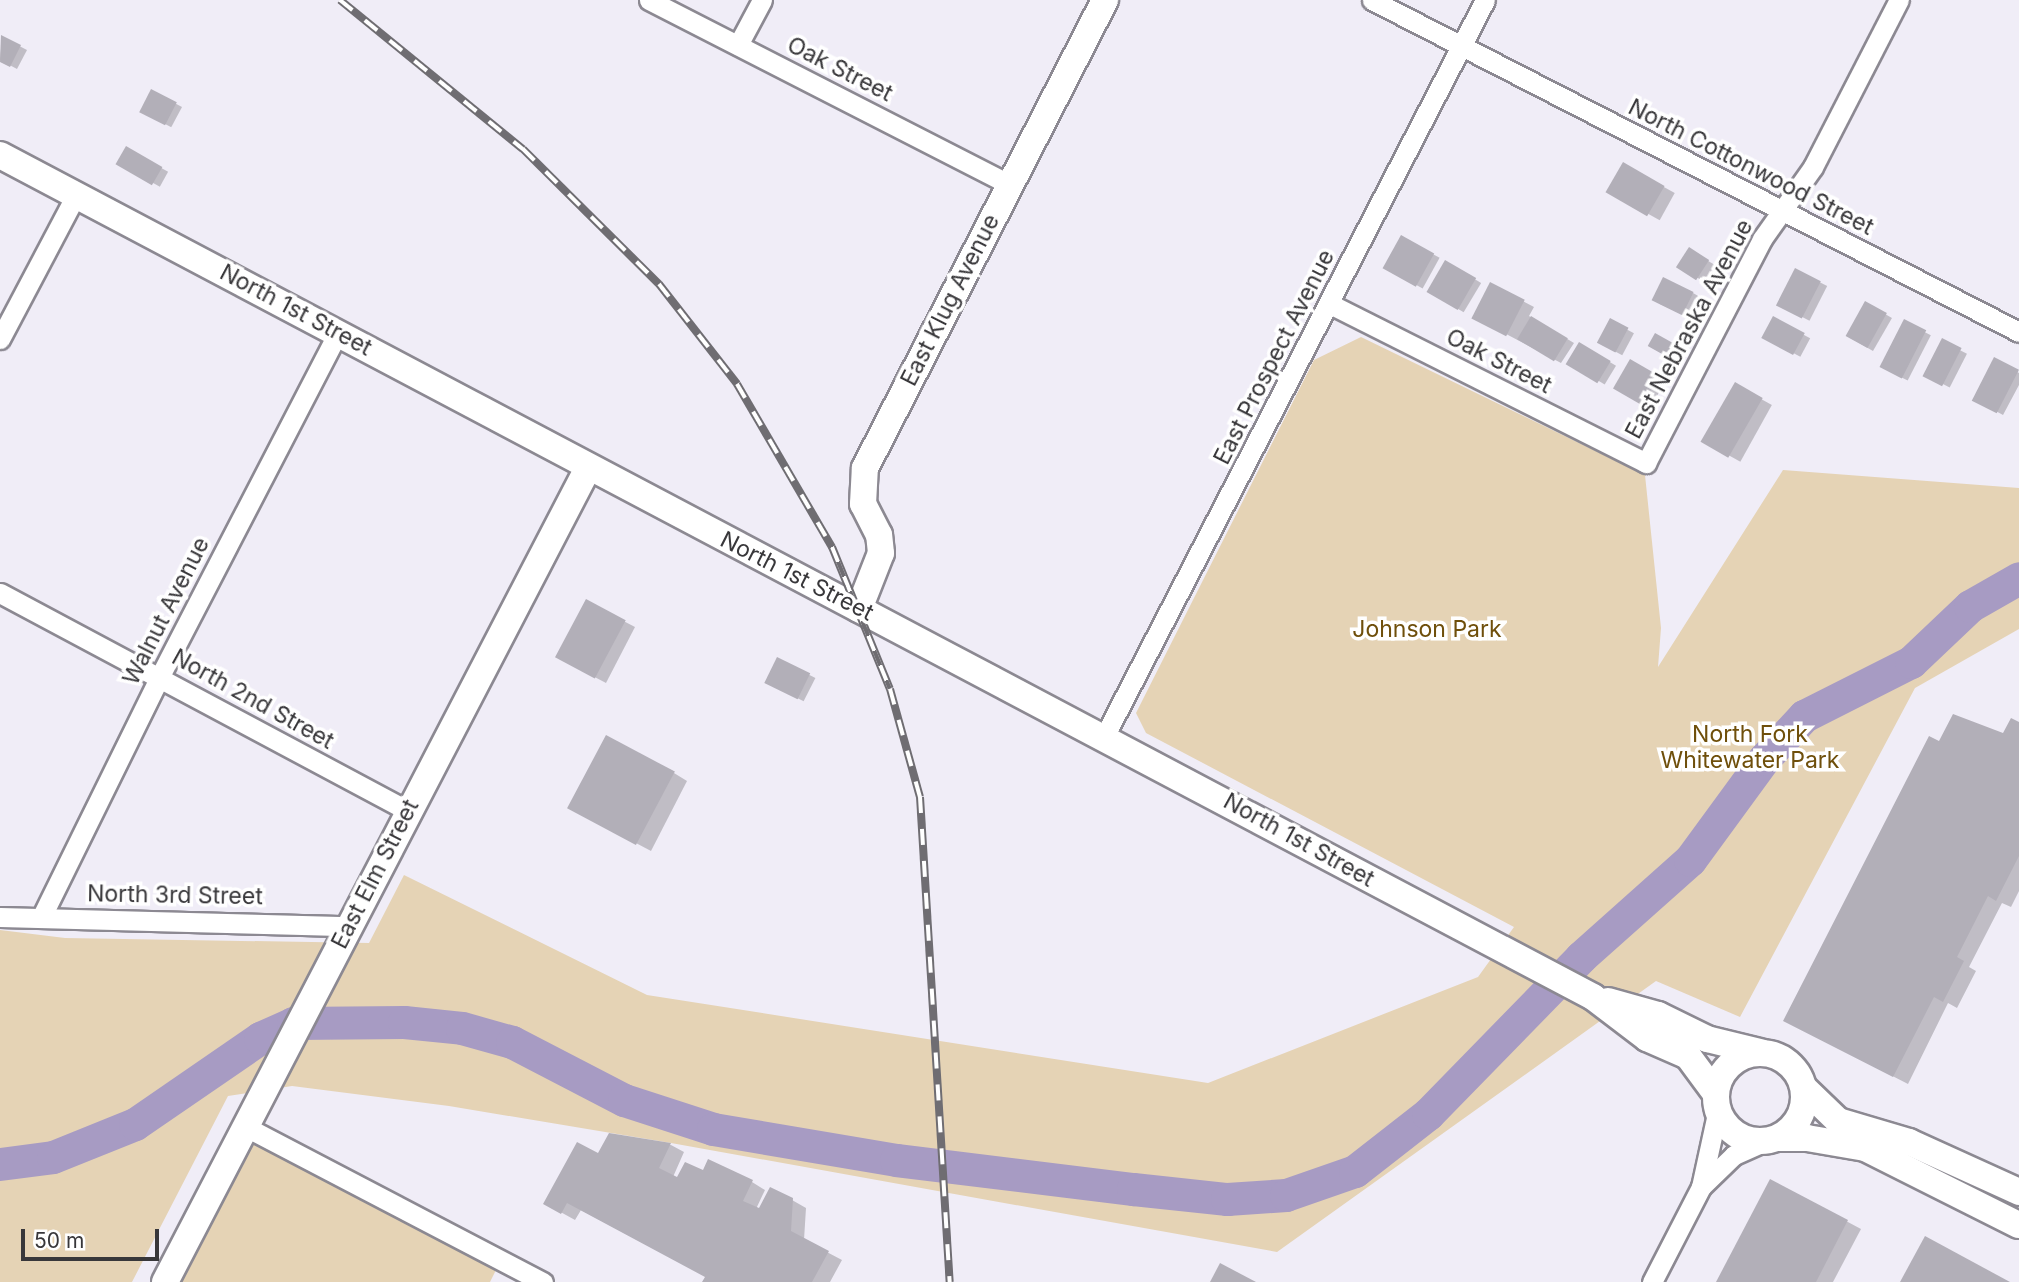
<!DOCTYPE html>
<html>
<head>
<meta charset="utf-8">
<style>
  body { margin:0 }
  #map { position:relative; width:2019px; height:1282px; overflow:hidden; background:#f0edf7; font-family:Inter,sans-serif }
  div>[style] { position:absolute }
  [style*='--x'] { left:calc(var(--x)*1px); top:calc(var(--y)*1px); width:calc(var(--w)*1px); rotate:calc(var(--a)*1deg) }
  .green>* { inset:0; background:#e5d3b5 }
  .shadow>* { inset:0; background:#0003; transform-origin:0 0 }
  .river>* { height:33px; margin:-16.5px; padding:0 16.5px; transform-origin:16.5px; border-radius:16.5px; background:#a79bc3 }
  .building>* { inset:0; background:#b2afb8; transform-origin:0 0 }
  .roads { filter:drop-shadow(2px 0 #8c8992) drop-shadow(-2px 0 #8c8992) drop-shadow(0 2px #8c8992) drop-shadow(0 -2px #8c8992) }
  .street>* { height:19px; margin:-9.5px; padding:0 9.5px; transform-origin:9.5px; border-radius:9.5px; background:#fff }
  .secondary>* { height:26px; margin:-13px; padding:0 13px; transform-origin:13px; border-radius:13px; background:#fff }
  .secondary>.ring { margin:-13px; padding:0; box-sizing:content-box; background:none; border:26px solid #fff; border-radius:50% }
  .rail>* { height:8px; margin-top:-4px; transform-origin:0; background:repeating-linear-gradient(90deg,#fff 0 16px,#6f6d72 0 32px); box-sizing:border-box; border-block:2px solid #6f6d72 }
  span { translate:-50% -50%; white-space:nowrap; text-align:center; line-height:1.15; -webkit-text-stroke:7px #fff; paint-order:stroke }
  .street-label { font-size:23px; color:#38373a }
  .park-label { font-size:23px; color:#6f4f0b }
  .scale { position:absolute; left:21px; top:1229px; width:138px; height:32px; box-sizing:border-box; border:4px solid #38373a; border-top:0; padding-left:9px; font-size:21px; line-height:24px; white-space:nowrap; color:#38373a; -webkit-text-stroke:5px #fff; paint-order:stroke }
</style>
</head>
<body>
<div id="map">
  <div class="green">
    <i style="clip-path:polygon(1361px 337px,1645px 475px,1661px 628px,1658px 667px,1783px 470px,2019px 488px,2019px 629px,1915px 688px,1740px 1017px,1656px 981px,1277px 1252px,671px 1143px,449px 1106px,292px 1086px,228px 1096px,132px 1282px,0 1282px,0 930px,65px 938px,369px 943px,404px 875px,647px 995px,1208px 1083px,1478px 977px,1514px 927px,1146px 733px,1136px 713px,1314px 360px)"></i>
    <i style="clip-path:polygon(247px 1139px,497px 1268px,490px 1282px,174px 1282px)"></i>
  </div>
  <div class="shadow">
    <i style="clip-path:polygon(2px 37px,27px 50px,17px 69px,0 60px)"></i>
    <i style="left:152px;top:91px;width:34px;height:23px;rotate:28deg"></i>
    <i style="left:127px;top:149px;width:47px;height:17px;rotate:29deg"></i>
    <i style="left:1624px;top:165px;width:58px;height:31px;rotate:29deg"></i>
    <i style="left:1402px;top:237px;width:43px;height:35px;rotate:29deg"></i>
    <i style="left:1690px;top:250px;width:29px;height:20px;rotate:31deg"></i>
    <i style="left:1446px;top:262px;width:41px;height:34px;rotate:31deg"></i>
    <i style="left:1796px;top:270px;width:35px;height:39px;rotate:27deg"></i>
    <i style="clip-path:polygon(1491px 284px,1534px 307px,1529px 316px,1574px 343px,1561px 363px,1474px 317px)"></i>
    <i style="clip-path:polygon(1693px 293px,1700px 297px,1690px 318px,1660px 304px)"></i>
    <i style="left:1866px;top:303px;width:30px;height:38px;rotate:30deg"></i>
    <i style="left:1774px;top:319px;width:41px;height:21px;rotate:28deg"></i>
    <i style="left:1611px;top:321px;width:26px;height:25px;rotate:28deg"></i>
    <i style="left:1905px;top:322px;width:29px;height:51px;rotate:27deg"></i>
    <i style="left:1656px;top:335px;width:24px;height:13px;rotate:30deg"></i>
    <i style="left:1942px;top:341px;width:28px;height:38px;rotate:27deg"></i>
    <i style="left:1580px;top:344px;width:42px;height:22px;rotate:31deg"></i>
    <i style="clip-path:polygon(1995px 360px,2019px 373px,2019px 385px,2003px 415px,1974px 399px)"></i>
    <i style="left:1631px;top:361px;width:40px;height:31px;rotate:30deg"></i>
    <i style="left:1736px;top:385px;width:41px;height:65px;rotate:29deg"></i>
    <i style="clip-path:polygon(587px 602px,635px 627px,606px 683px,568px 663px)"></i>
    <i style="left:778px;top:659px;width:42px;height:26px;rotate:27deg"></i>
    <i style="clip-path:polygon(2019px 724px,2019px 891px,2011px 907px,2002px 903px,1969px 967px,1976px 971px,1957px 1008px,1948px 1003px,1908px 1084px,1799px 1028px,2004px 735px)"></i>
    <i style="clip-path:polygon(674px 773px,687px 781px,651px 851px,583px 815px)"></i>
    <i style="clip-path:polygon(610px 1135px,671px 1145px,684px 1152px,673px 1177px,678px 1179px,703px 1173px,752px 1182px,765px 1190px,756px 1209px,792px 1200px,806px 1208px,804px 1240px,842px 1260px,830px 1282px,704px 1282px,707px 1277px,581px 1210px,575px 1220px,546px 1204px,598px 1155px)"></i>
    <i style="clip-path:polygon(1771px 1181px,1861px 1229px,1833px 1282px,1718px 1282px)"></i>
  </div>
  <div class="river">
    <i style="--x:0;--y:1164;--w:53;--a:-7.5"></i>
    <i style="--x:53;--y:1157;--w:88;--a:-21.9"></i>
    <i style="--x:135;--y:1124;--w:152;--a:-34.5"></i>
    <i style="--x:260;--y:1038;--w:36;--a:-24"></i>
    <i style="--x:293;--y:1023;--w:111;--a:-0.5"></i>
    <i style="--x:404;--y:1022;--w:58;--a:5.9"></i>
    <i style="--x:462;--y:1028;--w:52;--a:15.6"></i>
    <i style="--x:512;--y:1042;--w:126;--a:27.4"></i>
    <i style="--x:624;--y:1100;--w:94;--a:18"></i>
    <i style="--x:713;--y:1129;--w:186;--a:9.6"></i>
    <i style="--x:896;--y:1160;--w:239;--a:7"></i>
    <i style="--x:1133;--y:1189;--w:95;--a:6.1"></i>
    <i style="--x:1227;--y:1199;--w:59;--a:-3.9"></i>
    <i style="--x:1286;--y:1195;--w:73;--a:-19.2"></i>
    <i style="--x:1355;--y:1171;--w:93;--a:-38"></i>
    <i style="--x:1428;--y:1114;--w:219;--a:-45.7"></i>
    <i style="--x:1581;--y:957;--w:146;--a:-41.7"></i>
    <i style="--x:1690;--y:860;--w:125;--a:-53.8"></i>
    <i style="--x:1764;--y:759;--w:59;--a:-47.1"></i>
    <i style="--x:1804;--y:716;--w:120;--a:-26.8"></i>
    <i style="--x:1911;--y:662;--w:81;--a:-43.5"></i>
    <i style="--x:1970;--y:606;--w:56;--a:-29.7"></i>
  </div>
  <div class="building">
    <i style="clip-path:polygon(1px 35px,21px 45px,10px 67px,0 62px)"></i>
    <i style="left:151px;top:89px;width:29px;height:26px;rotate:27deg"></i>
    <i style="left:126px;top:146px;width:42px;height:21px;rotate:30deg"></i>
    <i style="left:1623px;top:162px;width:48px;height:35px;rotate:30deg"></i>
    <i style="left:1401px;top:235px;width:38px;height:38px;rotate:29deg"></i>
    <i style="left:1689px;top:247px;width:24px;height:24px;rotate:33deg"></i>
    <i style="left:1445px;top:260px;width:36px;height:37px;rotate:30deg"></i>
    <i style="left:1795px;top:268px;width:29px;height:42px;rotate:27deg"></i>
    <i style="left:1663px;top:277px;width:34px;height:26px;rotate:26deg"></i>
    <i style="left:1490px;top:282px;width:39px;height:41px;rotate:27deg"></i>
    <i style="left:1865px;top:301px;width:25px;height:40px;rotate:29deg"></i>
    <i style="left:1531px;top:316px;width:43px;height:27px;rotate:31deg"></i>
    <i style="left:1773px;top:316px;width:36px;height:25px;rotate:28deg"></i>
    <i style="left:1610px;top:318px;width:21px;height:28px;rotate:28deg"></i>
    <i style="left:1904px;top:319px;width:25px;height:54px;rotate:27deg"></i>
    <i style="left:1655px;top:333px;width:23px;height:15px;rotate:29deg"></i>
    <i style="left:1942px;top:338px;width:22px;height:43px;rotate:27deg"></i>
    <i style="left:1579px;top:342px;width:37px;height:26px;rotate:31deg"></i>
    <i style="left:1994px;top:357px;width:28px;height:49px;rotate:27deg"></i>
    <i style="left:1630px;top:359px;width:34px;height:34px;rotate:30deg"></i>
    <i style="left:1735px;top:382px;width:32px;height:69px;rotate:30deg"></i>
    <i style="left:586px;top:599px;width:45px;height:66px;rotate:28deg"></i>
    <i style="left:777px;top:657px;width:37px;height:29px;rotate:26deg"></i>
    <i style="clip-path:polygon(1953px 714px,2003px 733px,2011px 718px,2019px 722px,2019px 856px,1996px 901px,1988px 896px,1957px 957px,1964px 961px,1943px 1002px,1934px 997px,1893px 1077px,1783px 1021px,1929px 736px,1939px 741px)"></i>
    <i style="left:606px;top:735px;width:78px;height:83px;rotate:28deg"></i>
    <i style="clip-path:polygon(609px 1133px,671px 1143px,659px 1168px,677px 1177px,685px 1162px,703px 1170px,708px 1159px,753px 1180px,743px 1201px,759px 1208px,770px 1187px,793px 1198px,791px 1231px,829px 1251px,812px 1282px,702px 1282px,705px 1277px,567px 1203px,561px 1214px,543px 1204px,577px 1142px,598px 1153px)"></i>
    <i style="clip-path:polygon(1770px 1179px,1848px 1220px,1816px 1282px,1716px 1282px)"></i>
    <i style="clip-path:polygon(1925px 1236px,2010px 1282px,1900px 1282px)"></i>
    <i style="clip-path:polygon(1220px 1263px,1256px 1282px,1210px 1282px)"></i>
  </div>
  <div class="roads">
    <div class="street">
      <i style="--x:649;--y:0;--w:404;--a:27.1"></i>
      <i style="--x:1372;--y:0;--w:727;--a:27.16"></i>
      <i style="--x:738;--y:45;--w:51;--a:-61.9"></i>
      <i style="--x:1330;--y:304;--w:354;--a:26.7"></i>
      <i style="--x:1646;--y:463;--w:252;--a:-62.6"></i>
      <i style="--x:1762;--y:239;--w:88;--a:-54.7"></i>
      <i style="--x:1813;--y:167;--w:188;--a:-62.8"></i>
      <i style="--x:0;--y:339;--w:163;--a:-62.2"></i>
      <i style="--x:0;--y:593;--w:461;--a:28.1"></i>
      <i style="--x:1105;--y:735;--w:827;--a:-62.66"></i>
      <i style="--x:42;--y:916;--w:267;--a:-63.8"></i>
      <i style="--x:160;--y:676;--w:389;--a:-62.6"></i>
      <i style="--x:0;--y:917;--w:349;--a:1.5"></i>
      <i style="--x:246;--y:1127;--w:335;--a:27.6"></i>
      <i style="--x:1701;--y:1187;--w:46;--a:-44.1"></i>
      <i style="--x:1734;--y:1155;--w:32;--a:-24"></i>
      <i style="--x:1652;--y:1282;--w:107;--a:-62.7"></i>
      <i style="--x:1701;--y:1187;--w:80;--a:-77.7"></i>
    </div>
    <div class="secondary">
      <i style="--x:0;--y:155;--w:1802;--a:27.86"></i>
      <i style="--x:1593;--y:997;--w:68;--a:37.2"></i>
      <i style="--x:1647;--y:1038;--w:45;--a:23.7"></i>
      <i style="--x:1688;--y:1056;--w:47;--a:53.6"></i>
      <i style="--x:859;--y:609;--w:60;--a:-68.6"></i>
      <i style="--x:881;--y:553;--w:18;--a:-96"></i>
      <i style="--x:879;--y:535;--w:35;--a:-117"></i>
      <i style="--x:863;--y:504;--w:36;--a:-87"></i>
      <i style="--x:865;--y:468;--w:526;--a:-62.85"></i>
      <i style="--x:1608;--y:1001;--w:52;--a:15.6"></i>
      <i style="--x:1658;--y:1015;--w:55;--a:26.1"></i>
      <i style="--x:1707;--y:1039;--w:55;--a:13.8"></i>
      <i class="ring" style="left:1716px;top:1053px;width:62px;height:62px"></i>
      <i style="--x:1804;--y:1088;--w:47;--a:44.1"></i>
      <i style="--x:1838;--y:1121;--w:74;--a:16.5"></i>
      <i style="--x:1909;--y:1142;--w:121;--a:24.4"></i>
      <i style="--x:1778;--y:1138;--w:29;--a:0"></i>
      <i style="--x:1807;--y:1138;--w:59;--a:9.8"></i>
      <i style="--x:1865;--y:1148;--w:172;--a:26.6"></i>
      <i style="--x:165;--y:1282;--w:917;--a:-62.54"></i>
    </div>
  </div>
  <div class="rail">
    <i style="--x:340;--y:0;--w:236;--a:39.2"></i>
    <i style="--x:523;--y:149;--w:192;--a:44.8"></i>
    <i style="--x:659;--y:284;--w:127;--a:52"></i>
    <i style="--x:737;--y:384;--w:189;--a:59.8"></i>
    <i style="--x:832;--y:547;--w:153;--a:67.8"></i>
    <i style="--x:890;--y:689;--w:112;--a:74.5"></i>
    <i style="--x:920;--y:797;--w:486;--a:86.5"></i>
  </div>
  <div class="street-label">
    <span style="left:840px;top:69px;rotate:27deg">Oak Street</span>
    <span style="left:1751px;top:167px;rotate:27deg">North Cottonwood Street</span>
    <span style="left:950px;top:300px;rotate:-63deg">East Klug Avenue</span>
    <span style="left:296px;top:310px;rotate:28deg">North 1st Street</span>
    <span style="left:1689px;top:329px;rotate:-62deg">East Nebraska Avenue</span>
    <span style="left:1274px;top:357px;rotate:-63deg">East Prospect Avenue</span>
    <span style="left:1499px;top:361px;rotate:27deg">Oak Street</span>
    <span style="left:797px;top:576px;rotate:27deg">North 1st Street</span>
    <span style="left:166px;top:611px;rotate:-63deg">Walnut Avenue</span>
    <span style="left:253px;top:699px;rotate:29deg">North 2nd Street</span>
    <span style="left:1299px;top:840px;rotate:29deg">North 1st Street</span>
    <span style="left:375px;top:874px;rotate:-63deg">East Elm Street</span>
    <span style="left:175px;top:895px;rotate:1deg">North 3rd Street</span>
  </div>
  <div class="park-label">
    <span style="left:1427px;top:629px">Johnson Park</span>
    <span style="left:1750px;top:747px">North Fork<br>Whitewater Park</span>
  </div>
  <div class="scale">50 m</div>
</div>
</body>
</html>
